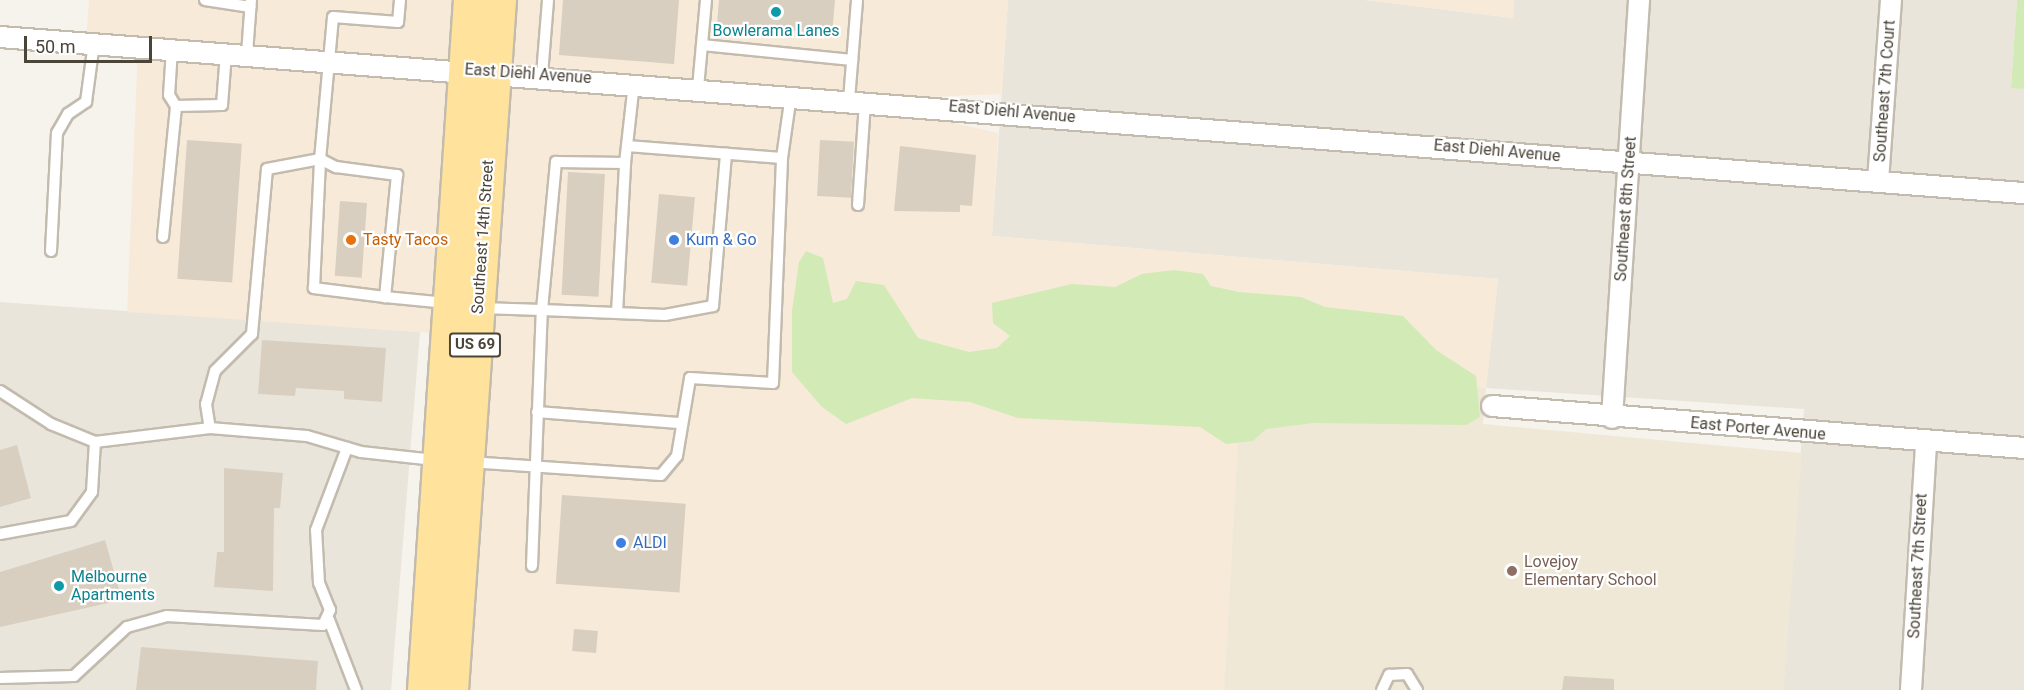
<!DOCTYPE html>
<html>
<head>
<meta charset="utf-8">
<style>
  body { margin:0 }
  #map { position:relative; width:2024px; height:690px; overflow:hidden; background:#f6f3ec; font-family:Roboto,sans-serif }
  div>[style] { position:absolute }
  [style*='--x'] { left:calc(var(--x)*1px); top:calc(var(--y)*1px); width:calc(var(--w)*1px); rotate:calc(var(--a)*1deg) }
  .residential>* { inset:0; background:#eae5da }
  .commercial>* { inset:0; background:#f7ead8 }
  .education>* { inset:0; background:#efe8d6 }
  .green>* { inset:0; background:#d2eab5 }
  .building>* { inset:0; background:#d8cfc1; transform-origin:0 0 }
  .roads { filter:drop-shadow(2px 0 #c2bbae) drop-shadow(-2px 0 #c2bbae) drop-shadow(0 2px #c2bbae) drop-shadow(0 -2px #c2bbae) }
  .service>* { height:10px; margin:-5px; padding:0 5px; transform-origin:5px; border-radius:5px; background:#fff }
  .minor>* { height:20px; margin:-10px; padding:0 10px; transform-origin:10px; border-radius:10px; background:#fff }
  .primary>* { height:32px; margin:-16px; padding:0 16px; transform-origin:16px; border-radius:16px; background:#ffe39c }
  .dots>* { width:16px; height:16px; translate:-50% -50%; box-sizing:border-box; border:3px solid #fff; border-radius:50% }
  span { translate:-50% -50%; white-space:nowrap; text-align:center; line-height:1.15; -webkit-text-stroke:4.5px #fff; paint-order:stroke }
  .shield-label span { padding:2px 4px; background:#fff; border:2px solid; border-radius:4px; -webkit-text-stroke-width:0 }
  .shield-label { font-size:15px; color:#4b4439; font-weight:700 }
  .culture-label { font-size:16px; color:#0d838f }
  .left { translate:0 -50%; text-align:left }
  .street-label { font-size:16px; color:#4b4439 }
  .food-label { font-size:16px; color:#c56008 }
  .shop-label { font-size:16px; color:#366cbe }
  .education-label { font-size:16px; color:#785e54 }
  .scale { position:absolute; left:24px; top:36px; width:128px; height:27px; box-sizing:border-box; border:3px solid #4b4439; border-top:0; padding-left:8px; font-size:18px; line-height:21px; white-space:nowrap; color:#4b4439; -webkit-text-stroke:4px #fff; paint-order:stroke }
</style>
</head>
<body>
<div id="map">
  <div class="residential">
    <i style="clip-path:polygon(1008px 0,1365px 0,1513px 18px,1514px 0,2017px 0,2011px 87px,2024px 89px,2024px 690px,1783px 690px,1804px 409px,1486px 388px,1498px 279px,992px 236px)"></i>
    <i style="clip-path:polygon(0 302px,420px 332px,391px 690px,0 690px)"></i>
  </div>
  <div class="commercial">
    <i style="clip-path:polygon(89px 0,470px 0,448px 334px,127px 312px,138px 47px,86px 43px)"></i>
    <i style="clip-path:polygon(500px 0,1008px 0,1001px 94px,852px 100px,998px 133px,992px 236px,1498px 279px,1486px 388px,1242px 369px,1224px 690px,452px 690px)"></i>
    <i style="clip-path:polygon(1365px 0,1514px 0,1513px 18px)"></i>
  </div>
  <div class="education">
    <i style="clip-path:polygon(1242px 368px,1486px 388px,1483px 424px,1802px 453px,1783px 690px,1224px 690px)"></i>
  </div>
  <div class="green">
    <i style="clip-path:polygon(2017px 0,2024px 0,2024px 89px,2011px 88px)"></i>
    <i style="clip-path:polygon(806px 251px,823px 258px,833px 303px,847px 299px,856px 281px,884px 285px,918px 338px,969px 352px,997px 348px,1010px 336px,993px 323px,992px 303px,1072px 284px,1115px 287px,1142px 274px,1174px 270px,1203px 274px,1211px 286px,1239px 292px,1301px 297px,1325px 307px,1403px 316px,1436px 350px,1476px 376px,1480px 417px,1466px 425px,1313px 423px,1266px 429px,1253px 441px,1226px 444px,1200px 427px,1018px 418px,970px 402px,912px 398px,846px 424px,822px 407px,792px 372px,792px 311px,799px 262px)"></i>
  </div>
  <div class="building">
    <i style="clip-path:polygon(563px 0,679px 0,674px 64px,559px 55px)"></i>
    <i style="clip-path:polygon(719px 0,835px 0,832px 34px,717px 24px)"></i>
    <i style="left:187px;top:140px;width:55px;height:139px;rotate:4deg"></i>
    <i style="left:820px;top:140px;width:34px;height:56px;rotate:3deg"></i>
    <i style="clip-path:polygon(900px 146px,976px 155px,972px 206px,960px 205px,960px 212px,894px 211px)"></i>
    <i style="left:568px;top:172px;width:37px;height:123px;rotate:3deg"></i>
    <i style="left:659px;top:194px;width:36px;height:89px;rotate:5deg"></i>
    <i style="left:340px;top:201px;width:27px;height:75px;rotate:4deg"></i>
    <i style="clip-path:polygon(262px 340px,386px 348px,382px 402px,344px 399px,344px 391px,296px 388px,295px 396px,258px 394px)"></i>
    <i style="clip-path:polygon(17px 445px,31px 498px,0 507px,0 450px)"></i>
    <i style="clip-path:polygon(224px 468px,283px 473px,280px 508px,274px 508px,273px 591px,214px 587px,217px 552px,224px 552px)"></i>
    <i style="left:562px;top:495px;width:124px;height:89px;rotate:4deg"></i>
    <i style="clip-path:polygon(105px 540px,122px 600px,0 627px,0 572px)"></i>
    <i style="left:574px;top:629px;width:24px;height:22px;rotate:5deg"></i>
    <i style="clip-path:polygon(141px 647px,318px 661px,316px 690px,136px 690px)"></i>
    <i style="clip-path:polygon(1564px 676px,1614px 679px,1614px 690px,1562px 690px)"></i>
  </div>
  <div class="roads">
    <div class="service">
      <i style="--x:205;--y:0;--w:46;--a:8.8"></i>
      <i style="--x:400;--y:0;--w:22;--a:95"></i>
      <i style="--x:398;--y:22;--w:65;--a:-175.6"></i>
      <i style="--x:333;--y:17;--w:143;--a:95.2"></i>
      <i style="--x:320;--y:159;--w:18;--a:27"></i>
      <i style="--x:336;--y:167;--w:62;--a:7.5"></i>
      <i style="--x:397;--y:175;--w:123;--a:95.6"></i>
      <i style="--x:385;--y:297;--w:62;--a:5.5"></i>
      <i style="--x:702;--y:45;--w:151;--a:5.7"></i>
      <i style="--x:172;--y:49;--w:46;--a:93.7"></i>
      <i style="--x:169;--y:95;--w:13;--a:58"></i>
      <i style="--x:247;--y:54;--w:54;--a:-85.8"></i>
      <i style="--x:542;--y:75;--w:75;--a:-85.4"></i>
      <i style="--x:698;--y:88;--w:88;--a:-84.8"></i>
      <i style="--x:849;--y:100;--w:100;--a:-85.4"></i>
      <i style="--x:627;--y:146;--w:155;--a:4.4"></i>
      <i style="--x:782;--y:158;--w:64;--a:-81.9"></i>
      <i style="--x:858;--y:205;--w:104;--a:-86.1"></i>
      <i style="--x:163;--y:237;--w:132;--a:-84.3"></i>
      <i style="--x:176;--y:106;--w:46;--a:-1.2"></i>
      <i style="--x:222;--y:105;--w:52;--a:-85.6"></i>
      <i style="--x:51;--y:251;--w:118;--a:-87.1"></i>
      <i style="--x:57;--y:133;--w:22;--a:-60"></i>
      <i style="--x:68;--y:114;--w:22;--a:-34"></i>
      <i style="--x:86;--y:102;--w:60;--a:-82.3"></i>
      <i style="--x:385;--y:297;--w:72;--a:-172.8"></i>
      <i style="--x:314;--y:288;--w:129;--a:-87.3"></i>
      <i style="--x:320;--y:159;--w:54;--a:169.3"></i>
      <i style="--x:267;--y:169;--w:166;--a:95.2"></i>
      <i style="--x:252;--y:334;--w:52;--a:135"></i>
      <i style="--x:215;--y:371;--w:34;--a:105"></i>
      <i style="--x:206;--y:404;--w:24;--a:81"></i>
      <i style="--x:210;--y:428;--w:97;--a:4.7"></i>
      <i style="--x:307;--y:436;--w:56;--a:16.5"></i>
      <i style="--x:361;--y:452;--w:74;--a:6.2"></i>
      <i style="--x:481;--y:308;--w:61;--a:1.9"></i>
      <i style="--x:542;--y:310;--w:149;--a:-84.6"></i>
      <i style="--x:556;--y:162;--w:69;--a:0.8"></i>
      <i style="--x:625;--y:163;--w:81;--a:-83.6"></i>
      <i style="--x:617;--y:313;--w:150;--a:-86.9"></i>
      <i style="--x:0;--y:391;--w:61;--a:32.9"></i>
      <i style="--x:51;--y:424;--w:48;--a:22.2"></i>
      <i style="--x:95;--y:442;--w:116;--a:-6.9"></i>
      <i style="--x:537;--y:412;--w:142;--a:4.4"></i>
      <i style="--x:469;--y:462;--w:192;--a:3.9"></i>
      <i style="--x:661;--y:475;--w:25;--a:-50"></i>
      <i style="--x:677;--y:456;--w:79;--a:-80.5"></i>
      <i style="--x:690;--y:378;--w:83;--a:3.4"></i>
      <i style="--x:773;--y:383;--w:225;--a:-87.7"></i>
      <i style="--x:0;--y:534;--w:72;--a:-10.4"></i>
      <i style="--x:71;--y:521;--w:36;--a:-54"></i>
      <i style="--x:92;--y:492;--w:50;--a:-86.6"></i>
      <i style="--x:532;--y:566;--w:256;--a:-87.8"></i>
      <i style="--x:542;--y:310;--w:123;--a:2.3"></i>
      <i style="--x:665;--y:315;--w:49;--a:-10.6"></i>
      <i style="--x:713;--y:306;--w:153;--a:-85.1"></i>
      <i style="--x:329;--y:620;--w:75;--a:68.9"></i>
      <i style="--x:0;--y:678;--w:74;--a:-1.5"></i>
      <i style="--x:74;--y:676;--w:72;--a:-42.8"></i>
      <i style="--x:127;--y:627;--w:41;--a:-15.4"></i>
      <i style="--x:167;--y:616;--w:156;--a:3.3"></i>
      <i style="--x:323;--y:625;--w:17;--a:-65"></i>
      <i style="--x:330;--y:610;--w:29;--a:-112"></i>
      <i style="--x:319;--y:583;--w:53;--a:-93.2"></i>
      <i style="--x:316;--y:530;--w:88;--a:-69.3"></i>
      <i style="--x:1382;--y:690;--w:17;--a:-65"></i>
      <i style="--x:1389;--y:675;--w:18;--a:-3"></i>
      <i style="--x:1407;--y:674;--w:19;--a:58"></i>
    </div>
    <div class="minor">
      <i style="--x:0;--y:37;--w:2030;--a:4.41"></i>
      <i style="--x:1878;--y:181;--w:181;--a:-85.9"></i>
      <i style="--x:1492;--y:406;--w:534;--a:4.51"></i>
      <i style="--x:1612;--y:418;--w:419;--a:-86.3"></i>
      <i style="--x:1911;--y:690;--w:247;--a:-86.5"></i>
    </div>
    <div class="primary">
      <i style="--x:424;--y:690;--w:692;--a:-86.19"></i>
      <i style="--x:452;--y:690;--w:692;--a:-86.02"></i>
    </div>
  </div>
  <div class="dots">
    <i style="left:776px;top:12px;background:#0f9aa8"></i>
    <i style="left:351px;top:240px;background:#e8710a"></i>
    <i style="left:674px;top:240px;background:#3f7fe0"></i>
    <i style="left:621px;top:543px;background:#3f7fe0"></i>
    <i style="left:1512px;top:571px;background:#8d6e63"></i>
    <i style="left:59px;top:586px;background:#0f9aa8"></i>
  </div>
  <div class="shield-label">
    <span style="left:475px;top:345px">US 69</span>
  </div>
  <div class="culture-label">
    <span style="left:776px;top:31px">Bowlerama Lanes</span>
    <span class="left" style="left:71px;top:586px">Melbourne<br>Apartments</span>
  </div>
  <div class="street-label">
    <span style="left:528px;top:74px;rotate:4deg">East Diehl Avenue</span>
    <span style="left:1885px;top:91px;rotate:-86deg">Southeast 7th Court</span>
    <span style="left:1012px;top:112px;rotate:5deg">East Diehl Avenue</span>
    <span style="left:1497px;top:151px;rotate:5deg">East Diehl Avenue</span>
    <span style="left:1626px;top:209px;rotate:-86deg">Southeast 8th Street</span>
    <span style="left:483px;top:237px;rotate:-86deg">Southeast 14th Street</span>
    <span style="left:1758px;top:429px;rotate:5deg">East Porter Avenue</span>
    <span style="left:1918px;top:566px;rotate:-87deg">Southeast 7th Street</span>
  </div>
  <div class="food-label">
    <span class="left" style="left:363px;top:240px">Tasty Tacos</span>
  </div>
  <div class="shop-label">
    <span class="left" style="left:686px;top:240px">Kum &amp; Go</span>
    <span class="left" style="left:633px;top:543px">ALDI</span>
  </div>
  <div class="education-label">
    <span class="left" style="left:1524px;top:571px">Lovejoy<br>Elementary School</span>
  </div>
  <div class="scale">50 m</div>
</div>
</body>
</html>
